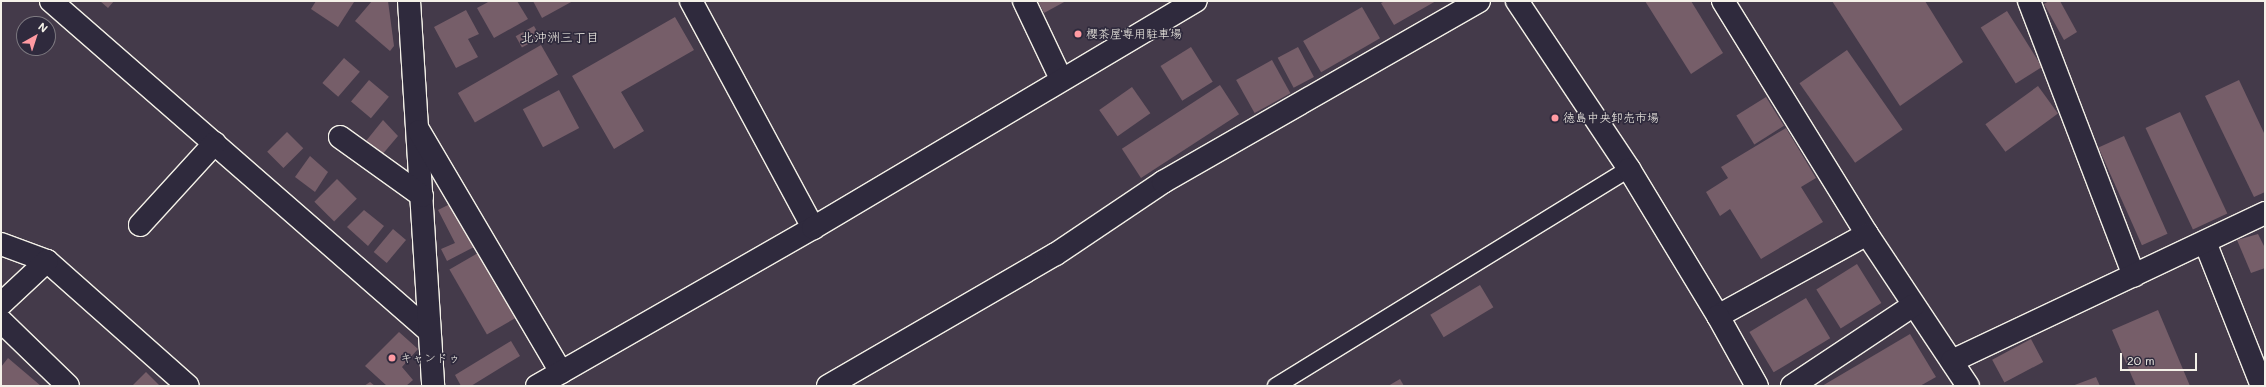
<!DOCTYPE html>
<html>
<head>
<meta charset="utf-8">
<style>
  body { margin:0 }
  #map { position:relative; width:2266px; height:387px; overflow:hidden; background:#443a4a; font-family:Mali,"Klee One",sans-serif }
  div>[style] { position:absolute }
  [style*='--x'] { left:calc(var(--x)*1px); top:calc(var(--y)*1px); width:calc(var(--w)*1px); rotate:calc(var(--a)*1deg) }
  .building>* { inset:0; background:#765e69; transform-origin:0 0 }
  .roads { filter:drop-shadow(1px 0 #f4f1e8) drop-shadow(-1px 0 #f4f1e8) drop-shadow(0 1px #f4f1e8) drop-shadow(0 -1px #f4f1e8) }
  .service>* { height:16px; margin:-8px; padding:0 8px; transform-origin:8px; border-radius:8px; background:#2f2a3d }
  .minor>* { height:22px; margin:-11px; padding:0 11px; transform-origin:11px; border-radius:11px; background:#2f2a3d }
  .tertiary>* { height:22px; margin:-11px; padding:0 11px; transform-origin:11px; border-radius:11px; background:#2f2a3d }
  .dots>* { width:11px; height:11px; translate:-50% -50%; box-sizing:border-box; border:2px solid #2f2a3d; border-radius:50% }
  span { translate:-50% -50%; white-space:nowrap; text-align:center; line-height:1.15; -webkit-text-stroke:3.5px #2f2a3d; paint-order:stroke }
  .poi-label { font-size:12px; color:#f4f1e8 }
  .left { translate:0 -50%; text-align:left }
  .neighbourhood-label { font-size:13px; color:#f4f1e8 }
  .frame { position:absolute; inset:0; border:2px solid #f4f1e8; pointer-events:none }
  .north { position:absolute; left:16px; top:16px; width:40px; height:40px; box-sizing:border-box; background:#2f2a3d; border:1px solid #7e7a81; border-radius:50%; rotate:39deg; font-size:11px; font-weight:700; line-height:16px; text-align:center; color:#f4f1e8 }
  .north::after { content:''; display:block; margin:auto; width:14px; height:18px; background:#ff9aa2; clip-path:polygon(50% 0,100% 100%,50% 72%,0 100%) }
  .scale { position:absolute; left:2120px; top:353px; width:77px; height:18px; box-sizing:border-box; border:2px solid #f4f1e8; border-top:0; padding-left:5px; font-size:12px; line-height:14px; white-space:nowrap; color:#f4f1e8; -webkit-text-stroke:3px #2f2a3d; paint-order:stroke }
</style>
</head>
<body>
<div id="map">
  <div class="building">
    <i style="clip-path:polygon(100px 1px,114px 1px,108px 8px)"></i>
    <i style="clip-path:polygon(316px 1px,353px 1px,354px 2px,338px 27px,311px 9px)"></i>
    <i style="clip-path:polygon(372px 1px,388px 1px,394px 46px,390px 51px,355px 21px)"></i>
    <i style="clip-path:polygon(490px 1px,517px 1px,528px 19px,494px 38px,477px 8px)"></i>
    <i style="clip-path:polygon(533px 1px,573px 1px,542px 18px)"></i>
    <i style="clip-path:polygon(1038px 1px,1066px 1px,1044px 13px)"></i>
    <i style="clip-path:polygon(1385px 1px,1436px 1px,1394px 25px,1381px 3px)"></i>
    <i style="clip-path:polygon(1645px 1px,1691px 1px,1723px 53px,1691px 74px)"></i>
    <i style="clip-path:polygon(1832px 1px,1925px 1px,1963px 62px,1900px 106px)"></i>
    <i style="clip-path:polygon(2049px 1px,2060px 1px,2077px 32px,2064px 40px,2044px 4px)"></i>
    <i style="left:1362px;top:7px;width:36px;height:68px;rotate:60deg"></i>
    <i style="clip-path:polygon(466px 10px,479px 34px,468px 39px,478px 57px,456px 68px,434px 27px)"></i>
    <i style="left:2007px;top:11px;width:66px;height:31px;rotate:58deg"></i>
    <i style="clip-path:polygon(675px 17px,694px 50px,621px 92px,644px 131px,614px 149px,572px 76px)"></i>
    <i style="left:534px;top:26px;width:13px;height:21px;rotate:61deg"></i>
    <i style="left:541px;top:45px;width:34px;height:96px;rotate:60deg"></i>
    <i style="left:1191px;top:47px;width:41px;height:36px;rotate:58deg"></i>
    <i style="left:1298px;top:47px;width:34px;height:23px;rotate:62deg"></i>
    <i style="left:1847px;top:50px;width:97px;height:58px;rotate:55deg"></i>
    <i style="left:344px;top:58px;width:21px;height:33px;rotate:41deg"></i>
    <i style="left:1272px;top:60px;width:38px;height:41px;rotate:61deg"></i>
    <i style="left:369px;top:80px;width:26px;height:28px;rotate:40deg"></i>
    <i style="clip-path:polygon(2239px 80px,2265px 135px,2265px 192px,2254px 197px,2205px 96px)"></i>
    <i style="left:1220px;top:85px;width:35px;height:117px;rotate:57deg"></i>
    <i style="left:2038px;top:86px;width:34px;height:65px;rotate:54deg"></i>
    <i style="left:1132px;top:87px;width:32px;height:40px;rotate:55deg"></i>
    <i style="left:559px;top:90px;width:43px;height:41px;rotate:62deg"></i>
    <i style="left:1766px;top:97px;width:34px;height:35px;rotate:58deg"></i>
    <i style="left:2180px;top:112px;width:112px;height:38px;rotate:65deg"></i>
    <i style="clip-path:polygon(383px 120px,398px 136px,381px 156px,366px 141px)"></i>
    <i style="clip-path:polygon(1786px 128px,1816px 178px,1801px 187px,1823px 222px,1761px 259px,1730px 209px,1720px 216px,1706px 192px,1728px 178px,1721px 167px)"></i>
    <i style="left:287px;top:132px;width:23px;height:28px;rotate:45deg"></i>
    <i style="left:2124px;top:136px;width:107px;height:28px;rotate:66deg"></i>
    <i style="clip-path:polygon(310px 156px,328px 172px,315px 192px,295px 177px)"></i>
    <i style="left:337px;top:179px;width:28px;height:32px;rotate:45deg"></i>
    <i style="clip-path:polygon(452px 203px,474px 247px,447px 261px,441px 249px,455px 243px,438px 210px)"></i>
    <i style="clip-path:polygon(364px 210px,384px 226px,368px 246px,347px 227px)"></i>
    <i style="left:393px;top:229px;width:17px;height:30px;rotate:40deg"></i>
    <i style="clip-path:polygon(2258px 234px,2265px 248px,2265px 268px,2251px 273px,2237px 240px)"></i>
    <i style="left:478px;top:253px;width:75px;height:33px;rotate:60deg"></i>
    <i style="left:1857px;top:264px;width:46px;height:48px;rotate:58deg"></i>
    <i style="left:1480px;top:285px;width:26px;height:58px;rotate:59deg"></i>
    <i style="left:1806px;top:298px;width:47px;height:66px;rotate:59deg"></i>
    <i style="clip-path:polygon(2158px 310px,2190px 386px,2136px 386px,2112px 330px)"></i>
    <i style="clip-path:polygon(399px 332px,418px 349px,402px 367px,413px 380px,406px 386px,387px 386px,365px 366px)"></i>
    <i style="clip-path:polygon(1910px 334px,1936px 377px,1920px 386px,1822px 386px)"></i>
    <i style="left:2031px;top:339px;width:26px;height:44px;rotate:62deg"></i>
    <i style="clip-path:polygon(511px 341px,520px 356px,471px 386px,461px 386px,455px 375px)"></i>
    <i style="clip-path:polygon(8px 358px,41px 386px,1px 386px,1px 367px)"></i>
    <i style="clip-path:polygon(146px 372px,160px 386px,132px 386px)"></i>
    <i style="clip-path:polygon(2096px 377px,2100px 386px,2072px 386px)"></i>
    <i style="clip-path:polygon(1400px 379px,1404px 386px,1388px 386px)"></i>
    <i style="clip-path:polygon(370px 382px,375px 386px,364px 386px)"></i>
  </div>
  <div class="roads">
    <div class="service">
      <i style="--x:1276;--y:386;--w:414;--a:-31.6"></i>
    </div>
    <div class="minor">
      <i style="--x:51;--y:1;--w:502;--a:41.12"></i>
      <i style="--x:409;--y:1;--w:386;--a:86.4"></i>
      <i style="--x:691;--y:1;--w:258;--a:61.7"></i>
      <i style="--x:1024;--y:1;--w:86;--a:64.6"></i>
      <i style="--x:1517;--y:1;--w:202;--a:56.3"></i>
      <i style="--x:1629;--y:169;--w:172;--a:58.8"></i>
      <i style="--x:1718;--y:316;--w:170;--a:-28.8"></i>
      <i style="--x:1723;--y:1;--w:274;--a:58.3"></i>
      <i style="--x:1867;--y:234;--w:182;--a:56.4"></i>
      <i style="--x:2029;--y:1;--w:294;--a:69.1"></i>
      <i style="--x:419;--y:131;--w:280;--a:59.5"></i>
      <i style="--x:340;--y:137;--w:101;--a:35.7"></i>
      <i style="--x:140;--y:225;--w:111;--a:-47.6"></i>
      <i style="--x:2205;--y:242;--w:155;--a:68.4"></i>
      <i style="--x:1;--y:244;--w:49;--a:20.3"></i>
      <i style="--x:47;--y:261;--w:188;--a:41.6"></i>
      <i style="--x:1;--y:304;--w:63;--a:-43.1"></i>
      <i style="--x:1718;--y:316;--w:80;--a:60.9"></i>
      <i style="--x:1;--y:321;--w:93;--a:44.1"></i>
      <i style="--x:1952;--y:361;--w:346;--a:-25.3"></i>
      <i style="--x:828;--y:386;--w:263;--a:-30.1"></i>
      <i style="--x:1056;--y:254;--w:129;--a:-33.9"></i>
      <i style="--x:1163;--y:182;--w:364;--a:-29.8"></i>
      <i style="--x:1792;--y:386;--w:146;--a:-33.6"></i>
    </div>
    <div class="tertiary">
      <i style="--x:537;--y:386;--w:318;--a:-29.8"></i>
      <i style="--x:813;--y:228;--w:445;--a:-30.7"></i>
    </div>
  </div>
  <div class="dots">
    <i style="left:1078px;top:34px;background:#ff9aa2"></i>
    <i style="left:1555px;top:118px;background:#ff9aa2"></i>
    <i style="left:392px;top:358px;background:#ff9aa2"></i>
  </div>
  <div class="poi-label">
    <span class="left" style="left:1086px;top:34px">櫻茶屋専用駐車場</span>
    <span class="left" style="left:1563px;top:118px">徳島中央卸売市場</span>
    <span class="left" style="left:400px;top:358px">キャンドゥ</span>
  </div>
  <div class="neighbourhood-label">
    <span style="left:560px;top:37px">北沖洲三丁目</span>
  </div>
  <div class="frame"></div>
  <div class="north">N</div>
  <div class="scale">20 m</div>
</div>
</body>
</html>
